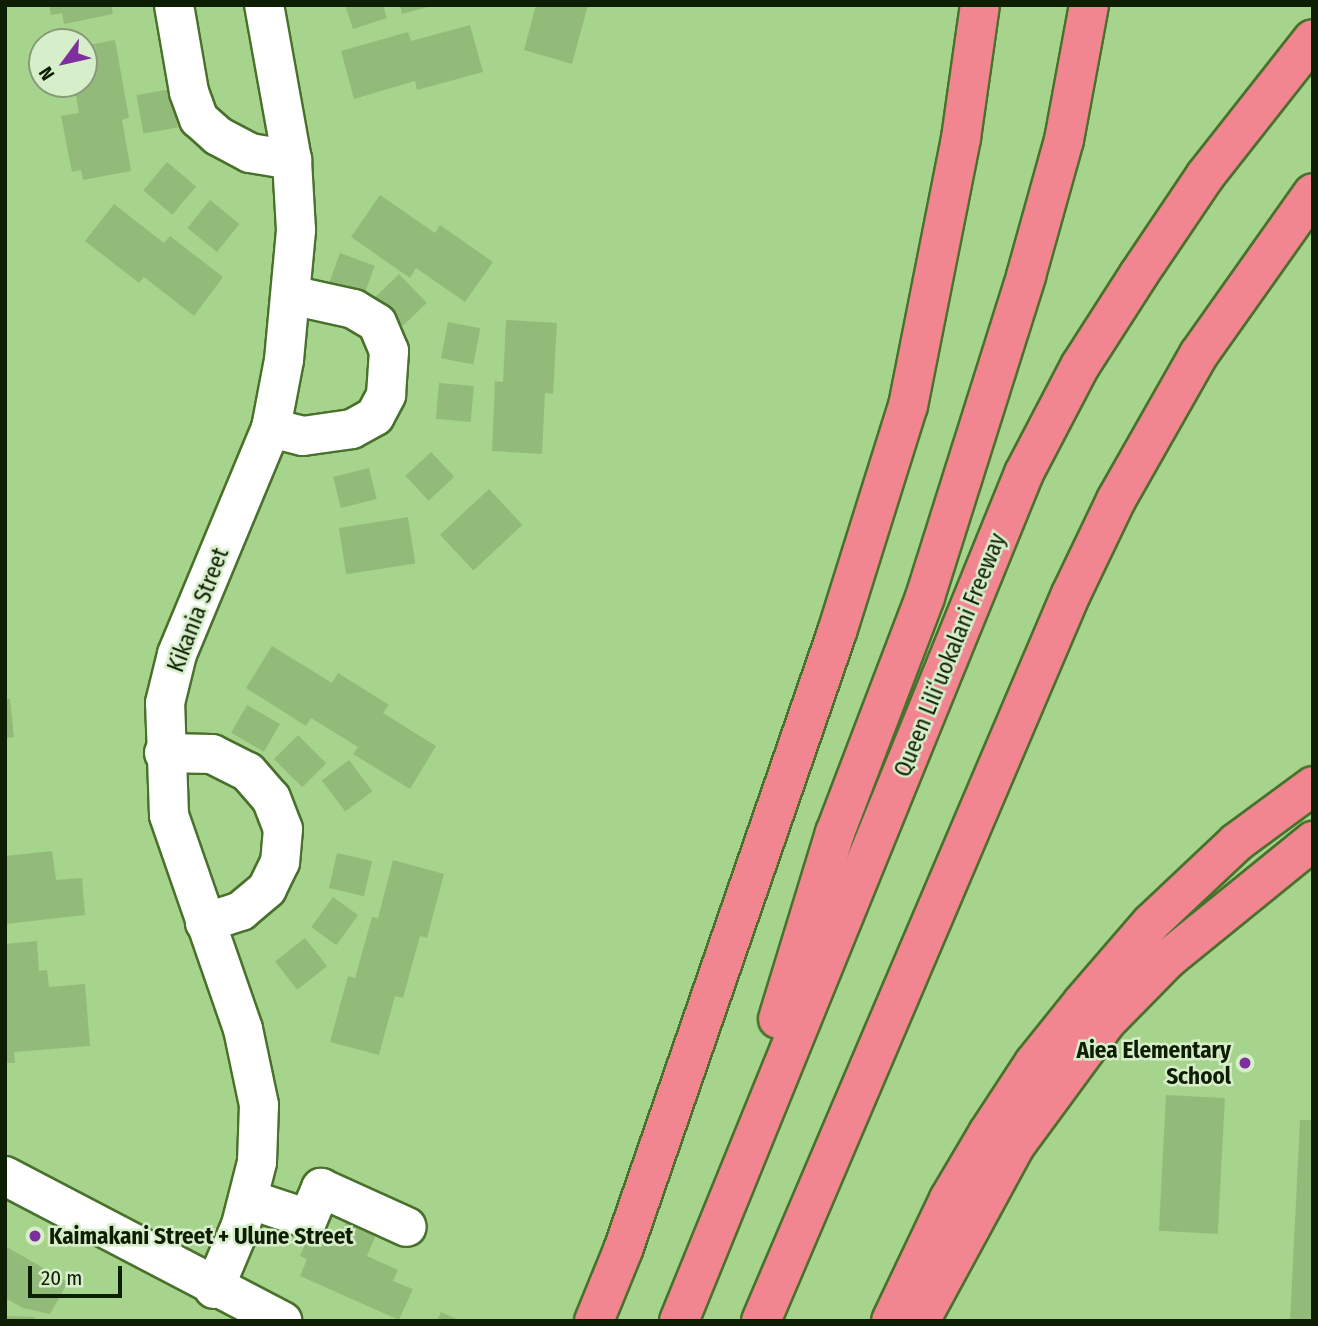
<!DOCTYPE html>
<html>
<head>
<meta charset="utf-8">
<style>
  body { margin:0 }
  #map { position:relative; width:1318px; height:1326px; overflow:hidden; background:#a7d48c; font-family:"Fira Sans Condensed",sans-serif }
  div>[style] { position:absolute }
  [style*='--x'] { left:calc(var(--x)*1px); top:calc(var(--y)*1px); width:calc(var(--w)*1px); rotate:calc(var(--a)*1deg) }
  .building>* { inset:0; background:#92bb79; transform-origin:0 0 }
  .roads { filter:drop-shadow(2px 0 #49712c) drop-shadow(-2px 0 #49712c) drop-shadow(0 2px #49712c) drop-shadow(0 -2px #49712c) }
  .minor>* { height:38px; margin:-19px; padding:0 19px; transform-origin:19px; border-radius:19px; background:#fff }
  .highway>* { height:38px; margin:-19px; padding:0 19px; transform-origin:19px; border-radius:19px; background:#f18590 }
  .dots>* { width:19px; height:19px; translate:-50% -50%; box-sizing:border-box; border:4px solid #d6eec9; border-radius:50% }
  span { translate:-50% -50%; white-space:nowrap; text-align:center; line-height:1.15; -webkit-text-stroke:5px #d6eec9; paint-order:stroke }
  .street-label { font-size:23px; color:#0e1e03 }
  .poi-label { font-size:23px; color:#0e1e03; font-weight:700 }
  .right { translate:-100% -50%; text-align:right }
  .left { translate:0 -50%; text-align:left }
  .frame { position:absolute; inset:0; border:7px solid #0e1e03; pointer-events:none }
  .north { position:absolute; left:28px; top:28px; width:70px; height:70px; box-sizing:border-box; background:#d6eec9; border:2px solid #869b7a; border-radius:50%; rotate:237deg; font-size:19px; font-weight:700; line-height:28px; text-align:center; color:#0e1e03 }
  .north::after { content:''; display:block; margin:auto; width:24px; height:32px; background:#7e2e9e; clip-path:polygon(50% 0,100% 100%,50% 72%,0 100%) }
  .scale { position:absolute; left:28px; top:1266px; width:94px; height:32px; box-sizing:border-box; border:4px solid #0e1e03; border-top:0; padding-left:9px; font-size:21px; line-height:24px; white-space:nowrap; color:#0e1e03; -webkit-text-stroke:5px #d6eec9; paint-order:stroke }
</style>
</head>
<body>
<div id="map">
  <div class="building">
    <i style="clip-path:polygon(49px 5px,111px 5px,113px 14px,64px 24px,62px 13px,51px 15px)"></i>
    <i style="clip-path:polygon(345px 5px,383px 5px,387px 18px,353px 29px)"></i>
    <i style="clip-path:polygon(400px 5px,431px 5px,431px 6px,402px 14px)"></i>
    <i style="clip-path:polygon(536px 5px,588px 5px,572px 64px,524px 50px)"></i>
    <i style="clip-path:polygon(470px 25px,483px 72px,417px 90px,415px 81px,354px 99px,341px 51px,408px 32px,411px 41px)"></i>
    <i style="clip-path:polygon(115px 40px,129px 118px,122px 120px,131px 171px,83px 180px,81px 170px,72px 172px,61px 116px,79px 113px,75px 90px,64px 92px,62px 84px,84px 84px,84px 46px)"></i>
    <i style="left:171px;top:89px;width:39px;height:35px;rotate:80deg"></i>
    <i style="left:167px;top:162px;width:38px;height:37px;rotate:40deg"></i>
    <i style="clip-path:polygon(380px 195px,435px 233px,440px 225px,493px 262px,465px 302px,416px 268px,410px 278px,351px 237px)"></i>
    <i style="left:210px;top:200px;width:38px;height:36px;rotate:39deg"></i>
    <i style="clip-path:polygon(114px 204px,164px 243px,170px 236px,223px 277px,194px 316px,144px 277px,139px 283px,85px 241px)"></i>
    <i style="left:340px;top:253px;width:37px;height:34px;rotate:20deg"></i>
    <i style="left:399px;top:274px;width:40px;height:33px;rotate:46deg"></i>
    <i style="clip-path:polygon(506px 320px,557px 323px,553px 394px,545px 393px,542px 454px,492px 451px,495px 381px,503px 382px)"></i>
    <i style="left:448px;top:322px;width:33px;height:37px;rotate:11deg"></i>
    <i style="left:439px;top:383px;width:35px;height:36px;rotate:5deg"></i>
    <i style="left:431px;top:452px;width:34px;height:35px;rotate:47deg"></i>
    <i style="left:369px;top:468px;width:32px;height:37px;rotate:76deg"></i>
    <i style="left:489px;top:489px;width:49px;height:67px;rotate:47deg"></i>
    <i style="left:408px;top:517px;width:47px;height:70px;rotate:81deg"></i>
    <i style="clip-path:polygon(272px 646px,332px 683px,338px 673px,389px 705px,383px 713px,436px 746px,410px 789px,353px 754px,358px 747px,311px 718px,306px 726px,246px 688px)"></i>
    <i style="clip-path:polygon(5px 699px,10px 699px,14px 737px,5px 738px)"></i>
    <i style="left:247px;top:705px;width:38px;height:32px;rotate:30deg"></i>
    <i style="left:298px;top:735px;width:40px;height:34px;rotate:45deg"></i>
    <i style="left:349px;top:760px;width:39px;height:34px;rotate:53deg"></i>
    <i style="clip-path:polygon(52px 851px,56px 880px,82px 878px,85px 915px,5px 924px,5px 856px)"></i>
    <i style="left:337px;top:853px;width:36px;height:36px;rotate:13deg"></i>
    <i style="clip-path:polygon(393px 860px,444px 874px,427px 938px,420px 936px,403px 998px,395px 996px,379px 1055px,330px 1042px,348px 976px,355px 978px,372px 917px,378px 918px)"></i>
    <i style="left:333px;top:897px;width:31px;height:37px;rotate:36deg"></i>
    <i style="left:305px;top:938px;width:36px;height:38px;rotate:52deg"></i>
    <i style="clip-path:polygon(37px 941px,39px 971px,47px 970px,49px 987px,85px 984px,90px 1046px,14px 1052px,15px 1063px,5px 1063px,5px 944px)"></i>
    <i style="left:1166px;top:1095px;width:59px;height:136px;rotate:3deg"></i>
    <i style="clip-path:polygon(1300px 1120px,1313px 1120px,1313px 1321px,1290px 1321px)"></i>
    <i style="clip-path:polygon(346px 1222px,376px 1235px,367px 1256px,398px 1270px,393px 1281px,413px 1289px,399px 1320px,300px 1276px,307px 1259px,300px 1256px,309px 1235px,335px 1247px)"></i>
    <i style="clip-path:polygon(5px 1246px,68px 1282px,50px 1314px,23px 1308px,5px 1298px)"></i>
    <i style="clip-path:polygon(441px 1312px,461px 1321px,437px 1321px)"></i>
    <i style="clip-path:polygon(5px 1316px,35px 1317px,35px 1321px,5px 1321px)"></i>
  </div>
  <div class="roads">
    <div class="minor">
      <i style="--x:174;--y:5;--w:88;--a:80.2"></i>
      <i style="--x:189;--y:92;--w:29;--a:70"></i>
      <i style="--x:199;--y:119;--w:25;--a:42"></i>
      <i style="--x:218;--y:136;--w:36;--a:28"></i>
      <i style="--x:250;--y:153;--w:43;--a:9.5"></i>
      <i style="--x:271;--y:428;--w:33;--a:14"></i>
      <i style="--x:303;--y:436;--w:49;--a:-8.1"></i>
      <i style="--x:352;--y:429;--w:26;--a:-29"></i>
      <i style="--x:375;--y:416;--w:24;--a:-62"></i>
      <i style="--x:386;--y:395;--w:44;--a:-86.1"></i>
      <i style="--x:389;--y:351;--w:30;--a:-113"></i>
      <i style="--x:377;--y:323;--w:27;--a:-149"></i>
      <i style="--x:354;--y:309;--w:65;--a:-167.5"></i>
      <i style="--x:164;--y:753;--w:48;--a:1.2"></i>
      <i style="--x:212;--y:754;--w:40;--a:26.6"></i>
      <i style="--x:248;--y:772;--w:35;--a:49"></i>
      <i style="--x:271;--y:798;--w:33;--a:69"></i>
      <i style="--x:283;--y:829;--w:33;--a:95"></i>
      <i style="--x:280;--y:862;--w:30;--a:116"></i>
      <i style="--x:267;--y:889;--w:34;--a:140"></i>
      <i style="--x:241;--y:911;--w:38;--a:162"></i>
      <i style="--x:5;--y:1176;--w:313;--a:27.6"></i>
      <i style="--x:248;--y:1199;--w:63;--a:18.4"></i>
      <i style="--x:308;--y:1219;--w:34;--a:-67"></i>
      <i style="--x:321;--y:1188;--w:94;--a:24.4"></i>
      <i style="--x:214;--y:1289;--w:69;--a:-67.1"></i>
      <i style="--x:241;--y:1225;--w:65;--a:-75.7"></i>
      <i style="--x:257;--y:1162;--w:57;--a:-88"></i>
      <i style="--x:259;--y:1105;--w:78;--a:-101.9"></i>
      <i style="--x:243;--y:1029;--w:226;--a:-109.1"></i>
      <i style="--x:169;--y:815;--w:112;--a:-92"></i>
      <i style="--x:165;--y:703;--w:50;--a:-76.2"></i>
      <i style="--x:177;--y:654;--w:245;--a:-67.4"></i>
      <i style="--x:271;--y:428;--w:69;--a:-79.2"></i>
      <i style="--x:284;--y:360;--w:131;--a:-84.7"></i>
      <i style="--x:296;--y:230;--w:70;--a:-93.3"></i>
      <i style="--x:292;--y:160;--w:158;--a:-100.2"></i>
    </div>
    <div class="highway">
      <i style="--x:778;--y:1019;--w:195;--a:-73"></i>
      <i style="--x:835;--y:833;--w:253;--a:-69.1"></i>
      <i style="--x:925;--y:597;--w:337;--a:-72.5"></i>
      <i style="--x:1026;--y:276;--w:141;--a:-74.4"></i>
      <i style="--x:1064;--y:140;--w:137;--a:-79.5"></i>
      <i style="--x:594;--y:1321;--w:77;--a:-67.8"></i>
      <i style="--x:623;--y:1250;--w:654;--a:-70.9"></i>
      <i style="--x:837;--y:632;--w:237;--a:-72.6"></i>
      <i style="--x:908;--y:406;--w:273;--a:-78.8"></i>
      <i style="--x:961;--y:138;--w:134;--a:-81.9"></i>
      <i style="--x:679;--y:1321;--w:915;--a:-67.86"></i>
      <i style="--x:1024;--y:473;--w:121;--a:-62.4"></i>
      <i style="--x:1080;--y:366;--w:109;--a:-57.3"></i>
      <i style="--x:1139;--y:274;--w:118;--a:-56"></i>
      <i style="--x:1205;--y:176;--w:174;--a:-51.8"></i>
      <i style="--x:761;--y:1321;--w:790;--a:-66.91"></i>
      <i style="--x:1071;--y:594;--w:104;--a:-64.4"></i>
      <i style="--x:1116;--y:500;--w:168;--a:-60.4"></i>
      <i style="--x:1199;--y:354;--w:197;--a:-54.7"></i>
      <i style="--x:891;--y:1321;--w:135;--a:-64.6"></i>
      <i style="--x:949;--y:1199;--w:77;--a:-59.4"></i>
      <i style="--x:988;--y:1133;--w:84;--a:-56.7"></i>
      <i style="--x:1034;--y:1063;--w:77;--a:-51.3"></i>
      <i style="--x:1082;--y:1003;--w:106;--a:-49.2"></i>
      <i style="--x:1151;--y:923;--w:118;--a:-43.3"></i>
      <i style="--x:1237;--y:842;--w:94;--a:-36.4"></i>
      <i style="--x:920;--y:1321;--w:199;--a:-61.5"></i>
      <i style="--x:1015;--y:1146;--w:154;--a:-53.7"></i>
      <i style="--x:1106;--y:1022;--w:90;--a:-45.5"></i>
      <i style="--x:1169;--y:958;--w:186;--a:-39.1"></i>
    </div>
  </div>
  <div class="dots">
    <i style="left:1245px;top:1063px;background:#7e2e9e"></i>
    <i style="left:35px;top:1236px;background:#7e2e9e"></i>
  </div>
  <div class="street-label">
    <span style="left:198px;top:610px;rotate:-69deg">Kikania Street</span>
    <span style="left:950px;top:655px;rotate:-68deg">Queen Liliʻuokalani Freeway</span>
  </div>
  <div class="poi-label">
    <span class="right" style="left:1231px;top:1063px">Aiea Elementary<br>School</span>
    <span class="left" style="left:49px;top:1236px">Kaimakani Street + Ulune Street</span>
  </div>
  <div class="frame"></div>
  <div class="north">N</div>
  <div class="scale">20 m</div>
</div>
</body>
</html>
